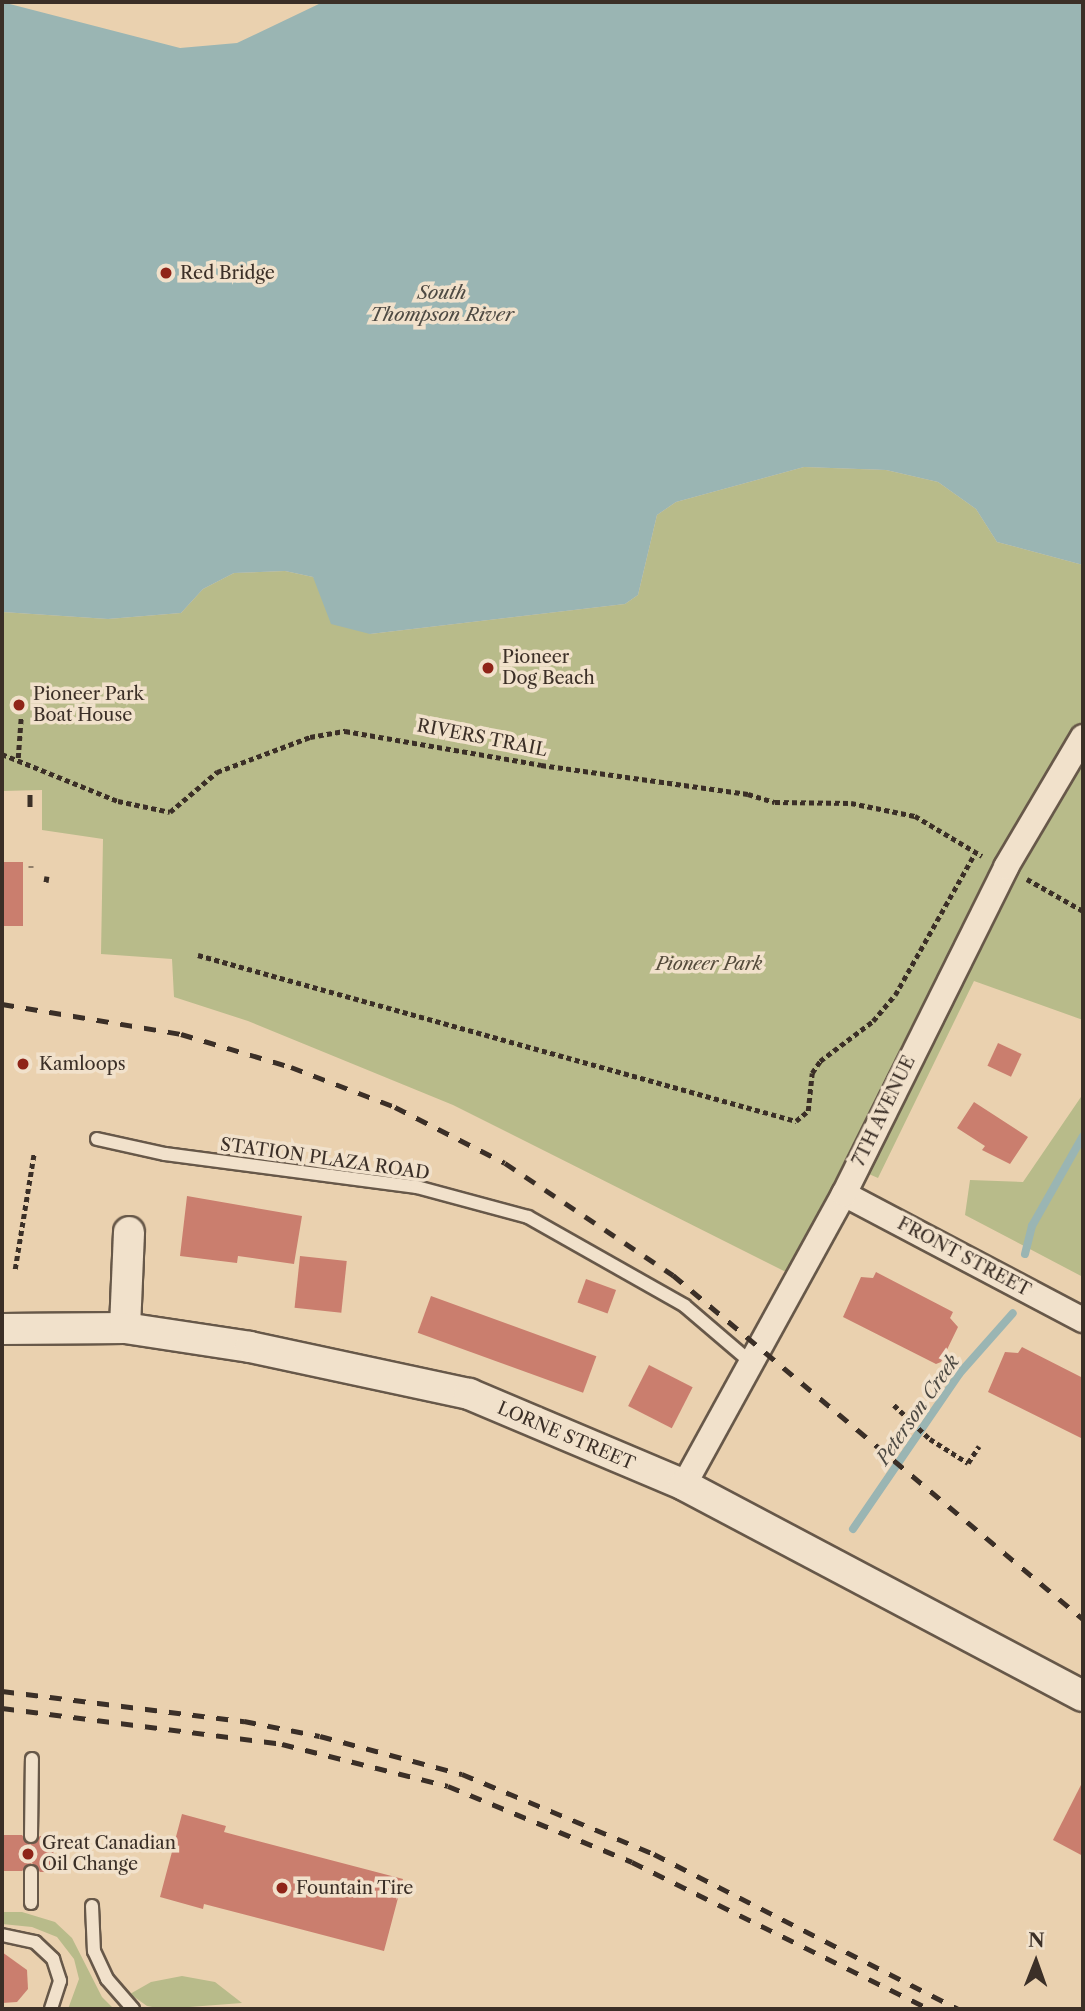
<!DOCTYPE html>
<html>
<head>
<meta charset="utf-8">
<style>
  body { margin:0 }
  #map { position:relative; width:1085px; height:2011px; overflow:hidden; background:#ead1af; font-family:"Libre Caslon Text",serif }
  div>[style] { position:absolute }
  [style*='--x'] { left:calc(var(--x)*1px); top:calc(var(--y)*1px); width:calc(var(--w)*1px); rotate:calc(var(--a)*1deg) }
  .green>* { inset:0; background:#b8bb8a }
  .water>* { inset:0; background:#9ab5b3 }
  .stream>* { height:8px; margin:-4px; padding:0 4px; transform-origin:4px; border-radius:4px; background:#9ab5b3 }
  .building>* { inset:0; background:#ca7e6e; transform-origin:0 0 }
  .path>* { height:4.5px; margin-top:-2.25px; transform-origin:0; background:repeating-linear-gradient(90deg,#3b2f27 0 5px,transparent 0 8.5px) }
  .roads { filter:drop-shadow(2px 0 #675849) drop-shadow(-2px 0 #675849) drop-shadow(0 2px #675849) drop-shadow(0 -2px #675849) }
  .service>* { height:12px; margin:-6px; padding:0 6px; transform-origin:6px; border-radius:6px; background:#f1e1cb }
  .minor>* { height:24px; margin:-12px; padding:0 12px; transform-origin:12px; border-radius:12px; background:#f1e1cb }
  .tertiary>* { height:30px; margin:-15px; padding:0 15px; transform-origin:15px; border-radius:15px; background:#f1e1cb }
  .rail>* { height:5px; margin-top:-2.5px; transform-origin:0; background:repeating-linear-gradient(90deg,#3b2f27 0 12px,transparent 0 24px) }
  .dots>* { width:19px; height:19px; translate:-50% -50%; box-sizing:border-box; border:4px solid #f1e1cb; border-radius:50% }
  span { translate:-50% -50%; white-space:nowrap; text-align:center; line-height:1.15; -webkit-text-stroke:7px #f1e1cb; paint-order:stroke }
  .poi-label { font-size:18px; color:#3b2f27 }
  .left { translate:0 -50%; text-align:left }
  .street-label { font-size:18px; color:#3b2f27 }
  .park-label { font-size:18px; color:#544b3b; font-style:italic }
  .water-label { font-size:19px; color:#4e4a43; font-style:italic }
  .frame { position:absolute; inset:0; border:4px solid #3b2f27; pointer-events:none }
  .north { position:absolute; left:1001px; top:1927px; width:70px; height:70px; -webkit-text-stroke:5px #f1e1cb; paint-order:stroke; rotate:1deg; font-size:19px; font-weight:700; line-height:28px; text-align:center; color:#3b2f27 }
  .north::after { content:''; display:block; margin:auto; width:24px; height:32px; background:#3b2f27; clip-path:polygon(50% 0,100% 100%,50% 72%,0 100%) }
</style>
</head>
<body>
<div id="map">
  <div class="green">
    <i style="clip-path:polygon(804px 467px,886px 470px,938px 482px,976px 509px,997px 542px,1083px 565px,1083px 1020px,974px 981px,878px 1178px,846px 1164px,790px 1274px,453px 1105px,248px 1021px,174px 997px,172px 959px,101px 954px,103px 839px,42px 830px,42px 790px,2px 791px,2px 612px,108px 619px,181px 613px,203px 589px,234px 573px,285px 571px,313px 577px,370px 634px,625px 604px,638px 595px,657px 515px,676px 502px)"></i>
    <i style="clip-path:polygon(1083px 1094px,1083px 1277px,965px 1215px,970px 1180px,1023px 1182px)"></i>
    <i style="clip-path:polygon(2px 1912px,22px 1912px,55px 1922px,72px 1938px,102px 1997px,114px 2009px,68px 2009px,79px 1979px,74px 1959px,57px 1937px,32px 1927px,2px 1924px)"></i>
    <i style="clip-path:polygon(182px 1976px,215px 1982px,242px 2003px,163px 2009px,147px 2006px,130px 1994px,151px 1982px)"></i>
  </div>
  <div class="water">
    <i style="clip-path:polygon(2px 2px,180px 48px,237px 43px,323px 2px,1083px 2px,1083px 565px,997px 542px,976px 509px,938px 482px,886px 470px,804px 467px,676px 502px,657px 515px,638px 595px,625px 604px,370px 634px,331px 624px,313px 577px,285px 571px,234px 573px,203px 589px,181px 613px,108px 619px,2px 612px)"></i>
  </div>
  <div class="stream">
    <i style="--x:1025;--y:1254;--w:29;--a:-76"></i>
    <i style="--x:1032;--y:1226;--w:103;--a:-60.5"></i>
    <i style="--x:853;--y:1529;--w:188;--a:-55.6"></i>
    <i style="--x:959;--y:1374;--w:81;--a:-48.5"></i>
  </div>
  <div class="building">
    <i style="left:2px;top:862px;width:21px;height:64px"></i>
    <i style="left:998px;top:1043px;width:26px;height:25px;rotate:25deg"></i>
    <i style="clip-path:polygon(974px 1102px,1028px 1137px,1010px 1164px,982px 1150px,985px 1146px,957px 1128px)"></i>
    <i style="clip-path:polygon(187px 1196px,302px 1216px,294px 1264px,238px 1256px,237px 1263px,180px 1256px)"></i>
    <i style="left:300px;top:1256px;width:47px;height:52px;rotate:6deg"></i>
    <i style="clip-path:polygon(876px 1272px,953px 1312px,950px 1318px,958px 1327px,941px 1362px,936px 1364px,843px 1317px,861px 1277px,873px 1278px)"></i>
    <i style="left:586px;top:1279px;width:32px;height:25px;rotate:20deg"></i>
    <i style="left:431px;top:1296px;width:176px;height:39px;rotate:20deg"></i>
    <i style="clip-path:polygon(1022px 1347px,1083px 1378px,1083px 1439px,988px 1392px,1005px 1352px,1018px 1353px)"></i>
    <i style="left:649px;top:1365px;width:49px;height:46px;rotate:27deg"></i>
    <i style="clip-path:polygon(1083px 1781px,1083px 1856px,1053px 1840px)"></i>
    <i style="clip-path:polygon(182px 1814px,226px 1826px,224px 1832px,403px 1879px,384px 1951px,204px 1904px,203px 1909px,160px 1897px)"></i>
    <i style="clip-path:polygon(4px 1835px,22px 1835px,30px 1845px,40px 1836px,54px 1836px,53px 1872px,40px 1872px,32px 1863px,22px 1871px,3px 1871px)"></i>
    <i style="clip-path:polygon(2px 1952px,27px 1970px,28px 1989px,17px 2002px,2px 2003px)"></i>
  </div>
  <div class="path">
    <i style="--x:2;--y:754;--w:125;--a:22.1"></i>
    <i style="--x:118;--y:801;--w:53;--a:11.9"></i>
    <i style="--x:170;--y:812;--w:62;--a:-40.4"></i>
    <i style="--x:217;--y:772;--w:99;--a:-20.6"></i>
    <i style="--x:310;--y:737;--w:36;--a:-10"></i>
    <i style="--x:345;--y:731;--w:199;--a:9.8"></i>
    <i style="--x:541;--y:765;--w:209;--a:8"></i>
    <i style="--x:748;--y:794;--w:28;--a:17"></i>
    <i style="--x:775;--y:802;--w:76;--a:0.8"></i>
    <i style="--x:851;--y:803;--w:65;--a:11.5"></i>
    <i style="--x:915;--y:816;--w:78;--a:30.8"></i>
    <i style="--x:18;--y:758;--w:41;--a:-85.8"></i>
    <i style="--x:1027;--y:879;--w:64;--a:29.7"></i>
    <i style="--x:198;--y:955;--w:621;--a:15.51"></i>
    <i style="--x:796;--y:1121;--w:16;--a:-40"></i>
    <i style="--x:808;--y:1111;--w:38;--a:-84"></i>
    <i style="--x:812;--y:1073;--w:14;--a:-56"></i>
    <i style="--x:820;--y:1061;--w:66;--a:-37"></i>
    <i style="--x:873;--y:1021;--w:34;--a:-50"></i>
    <i style="--x:895;--y:995;--w:163;--a:-60.6"></i>
    <i style="--x:15;--y:1269;--w:118;--a:-80.7"></i>
    <i style="--x:894;--y:1405;--w:50;--a:43.4"></i>
    <i style="--x:930;--y:1439;--w:45;--a:32.3"></i>
    <i style="--x:968;--y:1463;--w:20;--a:-57"></i>
  </div>
  <div class="roads">
    <div class="service">
      <i style="--x:97;--y:1139;--w:70;--a:12.4"></i>
      <i style="--x:165;--y:1154;--w:254;--a:7.5"></i>
      <i style="--x:417;--y:1187;--w:115;--a:15.1"></i>
      <i style="--x:528;--y:1217;--w:180;--a:29.5"></i>
      <i style="--x:685;--y:1306;--w:89;--a:40.5"></i>
      <i style="--x:31;--y:1836;--w:77;--a:-89.3"></i>
      <i style="--x:31;--y:1903;--w:31;--a:-90"></i>
      <i style="--x:92;--y:1906;--w:45;--a:87.5"></i>
      <i style="--x:94;--y:1951;--w:31;--a:65"></i>
      <i style="--x:107;--y:1979;--w:40;--a:49"></i>
      <i style="--x:2;--y:1935;--w:34;--a:12"></i>
      <i style="--x:35;--y:1942;--w:25;--a:43"></i>
      <i style="--x:53;--y:1959;--w:23;--a:72"></i>
      <i style="--x:60;--y:1981;--w:29;--a:108"></i>
    </div>
    <div class="minor">
      <i style="--x:844;--y:1194;--w:270;--a:27.8"></i>
      <i style="--x:684;--y:1485;--w:332;--a:-61.2"></i>
      <i style="--x:844;--y:1194;--w:365;--a:-63.6"></i>
      <i style="--x:1006;--y:867;--w:151;--a:-59.4"></i>
    </div>
    <div class="tertiary">
      <i style="--x:125;--y:1328;--w:96;--a:-87.6"></i>
      <i style="--x:2;--y:1329;--w:123;--a:-0.5"></i>
      <i style="--x:125;--y:1328;--w:126;--a:8.6"></i>
      <i style="--x:250;--y:1347;--w:224;--a:12.1"></i>
      <i style="--x:469;--y:1394;--w:233;--a:22.9"></i>
      <i style="--x:684;--y:1485;--w:451;--a:27.9"></i>
    </div>
  </div>
  <div class="rail">
    <i style="--x:30;--y:794;--w:20;--a:90"></i>
    <i style="--x:31;--y:867;--w:1;--a:-90"></i>
    <i style="--x:46;--y:882;--w:6;--a:-81"></i>
    <i style="--x:2;--y:1004;--w:181;--a:9.5"></i>
    <i style="--x:181;--y:1034;--w:115;--a:16.7"></i>
    <i style="--x:291;--y:1067;--w:111;--a:21"></i>
    <i style="--x:395;--y:1107;--w:123;--a:27"></i>
    <i style="--x:505;--y:1163;--w:202;--a:33.7"></i>
    <i style="--x:673;--y:1275;--w:535;--a:40"></i>
    <i style="--x:2;--y:1691;--w:244;--a:7.1"></i>
    <i style="--x:244;--y:1721;--w:77;--a:11.2"></i>
    <i style="--x:320;--y:1736;--w:147;--a:15"></i>
    <i style="--x:462;--y:1774;--w:208;--a:22.6"></i>
    <i style="--x:654;--y:1854;--w:341;--a:27"></i>
    <i style="--x:2;--y:1708;--w:282;--a:7.3"></i>
    <i style="--x:282;--y:1744;--w:171;--a:14.2"></i>
    <i style="--x:448;--y:1786;--w:199;--a:22.4"></i>
    <i style="--x:632;--y:1862;--w:331;--a:26.3"></i>
  </div>
  <div class="dots">
    <i style="left:166px;top:273px;background:#8f2418"></i>
    <i style="left:488px;top:668px;background:#8f2418"></i>
    <i style="left:19px;top:705px;background:#8f2418"></i>
    <i style="left:23px;top:1064px;background:#8f2418"></i>
    <i style="left:28px;top:1854px;background:#8f2418"></i>
    <i style="left:282px;top:1888px;background:#8f2418"></i>
  </div>
  <div class="poi-label">
    <span class="left" style="left:180px;top:273px">Red Bridge</span>
    <span class="left" style="left:502px;top:668px">Pioneer<br>Dog Beach</span>
    <span class="left" style="left:33px;top:705px">Pioneer Park<br>Boat House</span>
    <span class="left" style="left:39px;top:1064px">Kamloops</span>
    <span class="left" style="left:42px;top:1854px">Great Canadian<br>Oil Change</span>
    <span class="left" style="left:296px;top:1888px">Fountain Tire</span>
  </div>
  <div class="street-label">
    <span style="left:482px;top:738px;rotate:11deg">RIVERS TRAIL</span>
    <span style="left:884px;top:1111px;rotate:-64deg">7TH AVENUE</span>
    <span style="left:325px;top:1159px;rotate:8deg">STATION PLAZA ROAD</span>
    <span style="left:964px;top:1257px;rotate:28deg">FRONT STREET</span>
    <span style="left:566px;top:1436px;rotate:23deg">LORNE STREET</span>
  </div>
  <div class="park-label">
    <span style="left:709px;top:964px">Pioneer Park</span>
  </div>
  <div class="water-label">
    <span style="left:442px;top:304px">South<br>Thompson River</span>
    <span style="left:918px;top:1410px;rotate:-55deg">Peterson Creek</span>
  </div>
  <div class="frame"></div>
  <div class="north">N</div>
</div>
</body>
</html>
